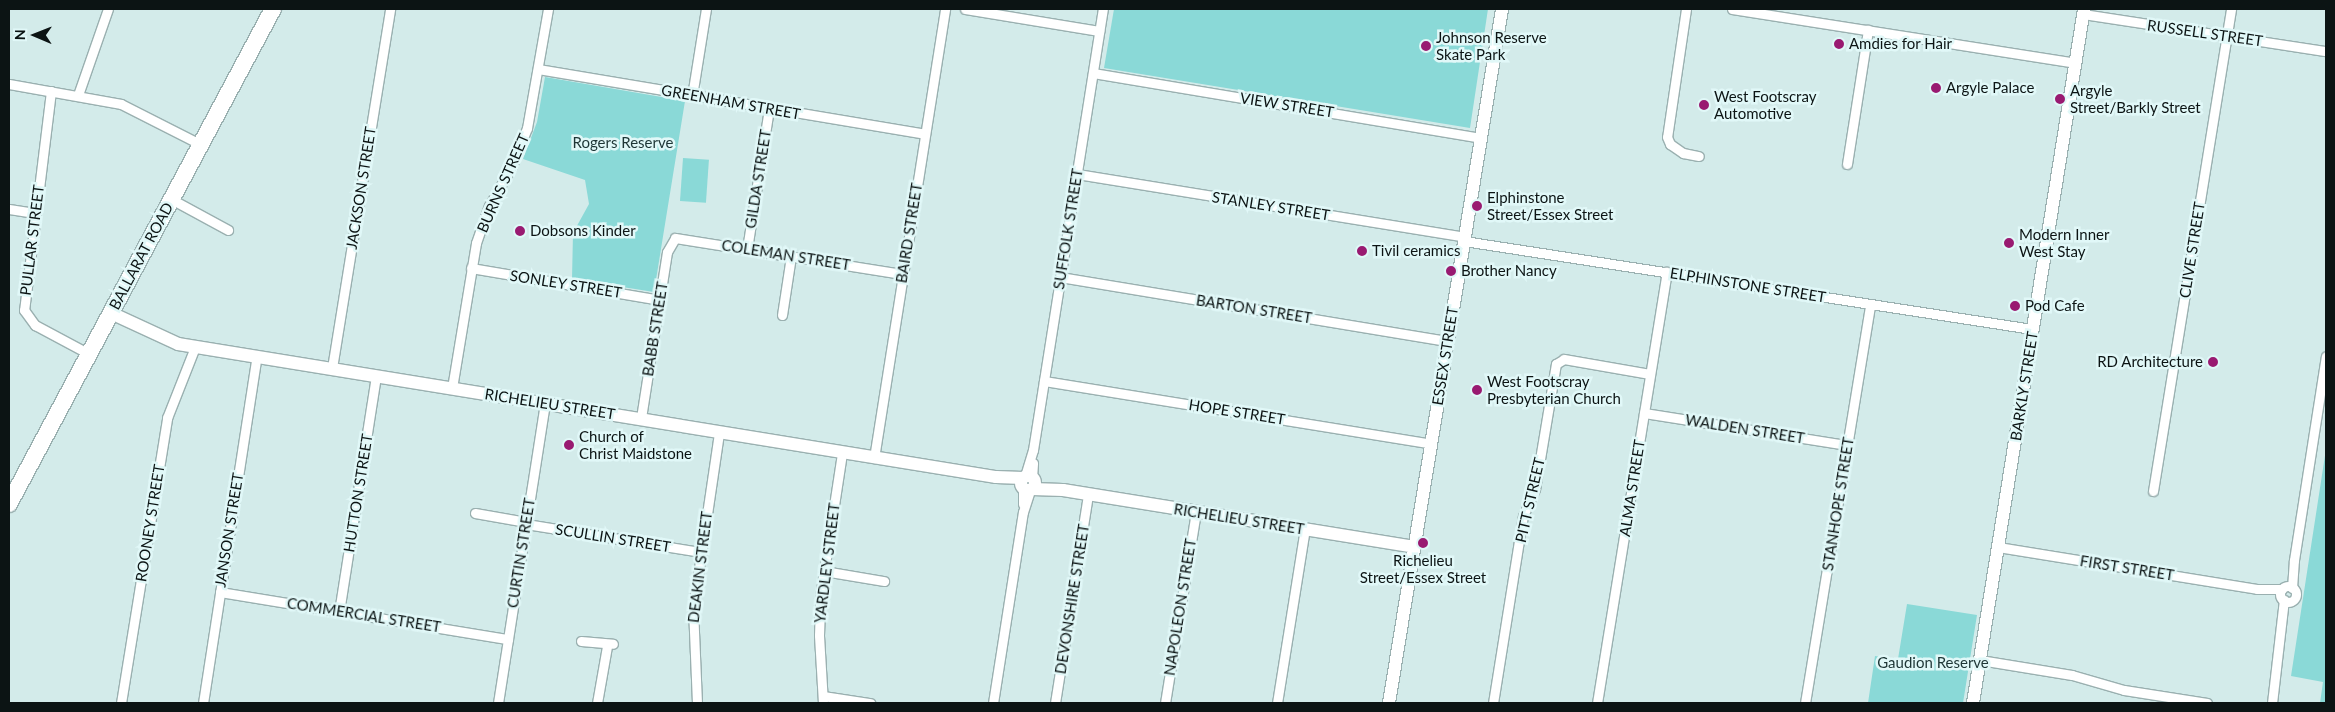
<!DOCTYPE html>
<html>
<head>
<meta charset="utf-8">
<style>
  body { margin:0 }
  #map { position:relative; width:2335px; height:712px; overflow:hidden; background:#d3ebea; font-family:Lato,sans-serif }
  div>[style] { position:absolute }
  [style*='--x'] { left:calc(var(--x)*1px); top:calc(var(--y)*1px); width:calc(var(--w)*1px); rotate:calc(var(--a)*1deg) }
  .green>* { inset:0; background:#8ad9d7; transform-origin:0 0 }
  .roads { filter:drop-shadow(1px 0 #9ab0b0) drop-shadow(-1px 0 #9ab0b0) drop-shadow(0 1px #9ab0b0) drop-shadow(0 -1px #9ab0b0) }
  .street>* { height:9px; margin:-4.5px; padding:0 4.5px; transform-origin:4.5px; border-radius:4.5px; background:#fff }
  .street>.ring { margin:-4.5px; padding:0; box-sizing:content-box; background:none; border:9px solid #fff; border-radius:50% }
  .secondary>* { height:12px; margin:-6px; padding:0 6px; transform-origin:6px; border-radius:6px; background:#fff }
  .secondary>.ring { margin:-6px; padding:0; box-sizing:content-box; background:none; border:12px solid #fff; border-radius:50% }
  .highway>* { height:16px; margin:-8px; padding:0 8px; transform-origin:8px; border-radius:8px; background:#fff }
  .dots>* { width:14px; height:14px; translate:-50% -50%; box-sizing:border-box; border:2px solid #e1f8f8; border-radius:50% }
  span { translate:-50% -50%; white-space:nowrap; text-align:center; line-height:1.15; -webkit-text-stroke:5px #e1f8f8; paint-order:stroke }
  .street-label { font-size:15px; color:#0c1414 }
  .poi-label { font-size:15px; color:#0c1414 }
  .left { translate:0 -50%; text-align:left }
  .right { translate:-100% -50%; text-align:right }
  .park-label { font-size:15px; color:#1e3636 }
  .frame { position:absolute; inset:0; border:10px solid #0c1414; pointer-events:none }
  .north { position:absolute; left:10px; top:10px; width:50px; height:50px; -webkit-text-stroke:4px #e1f8f8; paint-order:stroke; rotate:271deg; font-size:14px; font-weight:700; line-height:20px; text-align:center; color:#0c1414 }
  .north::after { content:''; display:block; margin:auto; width:18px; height:22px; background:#0c1414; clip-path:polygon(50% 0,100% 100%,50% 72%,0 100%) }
</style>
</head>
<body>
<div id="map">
  <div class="green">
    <i style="clip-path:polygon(1114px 9px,1488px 9px,1470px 128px,1104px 68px)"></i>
    <i style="clip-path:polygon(545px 77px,685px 101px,654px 292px,572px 279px,573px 233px,589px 204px,585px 180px,523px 159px,537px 122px)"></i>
    <i style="left:683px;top:158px;width:26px;height:43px;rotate:4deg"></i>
    <i style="clip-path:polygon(2326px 449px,2326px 703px,2320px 703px,2323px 682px,2291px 676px)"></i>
    <i style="clip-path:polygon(1907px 604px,1977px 615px,1963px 703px,1868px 703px,1875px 656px,1898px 659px)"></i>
  </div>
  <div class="roads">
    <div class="street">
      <i style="--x:965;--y:9;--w:136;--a:9.3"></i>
      <i style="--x:1686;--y:9;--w:129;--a:98.4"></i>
      <i style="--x:1667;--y:137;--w:8;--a:67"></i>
      <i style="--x:1670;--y:144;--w:16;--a:35"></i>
      <i style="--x:1683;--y:153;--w:16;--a:11"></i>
      <i style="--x:1732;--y:9;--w:347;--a:8.9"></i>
      <i style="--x:2083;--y:14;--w:246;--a:8.7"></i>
      <i style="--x:538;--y:69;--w:392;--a:9.5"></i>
      <i style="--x:1093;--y:73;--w:393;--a:9.5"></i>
      <i style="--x:9;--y:84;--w:114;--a:10.1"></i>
      <i style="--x:121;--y:104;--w:89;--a:26.9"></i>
      <i style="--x:51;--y:91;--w:221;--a:97"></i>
      <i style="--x:24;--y:310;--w:19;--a:54"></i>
      <i style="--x:35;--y:325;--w:61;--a:28.2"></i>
      <i style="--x:78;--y:95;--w:91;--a:-70.8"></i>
      <i style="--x:692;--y:96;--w:88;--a:-80.9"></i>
      <i style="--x:1847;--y:164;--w:136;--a:-81.1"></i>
      <i style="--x:1077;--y:174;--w:392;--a:9.2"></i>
      <i style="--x:171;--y:199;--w:65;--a:28.5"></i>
      <i style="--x:9;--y:209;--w:26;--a:9"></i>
      <i style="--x:1464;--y:241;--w:575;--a:8.81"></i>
      <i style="--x:747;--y:249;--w:142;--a:-81.1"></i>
      <i style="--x:471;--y:268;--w:192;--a:9.6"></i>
      <i style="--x:1060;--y:277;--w:392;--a:9.4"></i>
      <i style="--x:782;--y:315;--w:60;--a:-81.3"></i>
      <i style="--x:332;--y:368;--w:364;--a:-80.8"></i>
      <i style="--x:1044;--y:381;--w:392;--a:9.2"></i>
      <i style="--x:452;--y:388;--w:147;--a:-80.6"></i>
      <i style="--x:476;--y:243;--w:39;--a:-71"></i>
      <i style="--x:489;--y:206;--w:46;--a:-60.1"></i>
      <i style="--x:512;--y:166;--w:41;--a:-68.5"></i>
      <i style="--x:527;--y:128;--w:121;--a:-80"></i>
      <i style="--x:1644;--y:413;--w:206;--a:9"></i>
      <i style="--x:641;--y:418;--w:168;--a:-81.1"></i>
      <i style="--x:667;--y:252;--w:16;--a:-60"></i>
      <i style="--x:675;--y:238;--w:230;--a:9"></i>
      <i style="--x:874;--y:458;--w:455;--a:-81"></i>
      <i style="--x:1025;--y:476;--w:27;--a:-73"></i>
      <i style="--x:1033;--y:450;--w:447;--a:-81"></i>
      <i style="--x:1032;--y:478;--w:15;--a:-86"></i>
      <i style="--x:1023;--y:489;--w:15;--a:90"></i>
      <i style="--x:2153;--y:491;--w:488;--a:-80.8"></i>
      <i style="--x:475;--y:513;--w:52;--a:10"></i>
      <i style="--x:526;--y:524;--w:176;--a:9.1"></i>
      <i style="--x:1998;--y:547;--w:262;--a:9.2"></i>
      <i style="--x:2257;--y:589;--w:25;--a:0"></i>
      <i style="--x:824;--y:571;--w:61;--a:9.5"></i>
      <i class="ring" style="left:2280px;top:586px;width:7px;height:7px"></i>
      <i style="--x:2292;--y:588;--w:28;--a:-86"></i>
      <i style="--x:2294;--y:560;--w:206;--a:-81.1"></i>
      <i style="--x:220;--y:592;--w:292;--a:9.3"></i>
      <i style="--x:339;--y:612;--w:240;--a:-81.1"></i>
      <i style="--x:581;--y:641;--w:32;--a:5"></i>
      <i style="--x:1980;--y:660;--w:93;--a:9.3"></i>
      <i style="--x:2072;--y:675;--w:54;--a:16.1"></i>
      <i style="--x:2124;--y:690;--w:84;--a:8.9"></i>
      <i style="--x:823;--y:696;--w:48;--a:8.5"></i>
      <i style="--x:121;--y:703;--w:289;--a:-80.8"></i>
      <i style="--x:167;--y:418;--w:76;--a:-68.5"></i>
      <i style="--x:203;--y:703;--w:351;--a:-81.2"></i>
      <i style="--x:498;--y:703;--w:304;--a:-81.1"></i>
      <i style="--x:597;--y:703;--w:58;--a:-80"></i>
      <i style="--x:697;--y:703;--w:94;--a:-92.4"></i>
      <i style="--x:693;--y:609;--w:179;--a:-81.6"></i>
      <i style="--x:823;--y:703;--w:68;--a:-93.4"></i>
      <i style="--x:819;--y:635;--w:38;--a:-88"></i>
      <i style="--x:820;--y:597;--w:146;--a:-81.3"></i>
      <i style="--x:993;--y:703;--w:193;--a:-81.1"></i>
      <i style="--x:1023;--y:512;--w:23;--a:-72"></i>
      <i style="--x:1055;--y:703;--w:211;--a:-81"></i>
      <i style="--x:1165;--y:703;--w:193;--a:-80.8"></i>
      <i style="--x:1277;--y:703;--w:176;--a:-80.9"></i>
      <i style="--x:1493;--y:703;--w:189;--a:-80.9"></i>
      <i style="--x:1523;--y:516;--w:30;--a:-66"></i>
      <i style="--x:1535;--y:489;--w:127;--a:-80.5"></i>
      <i style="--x:1556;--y:364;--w:9;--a:-32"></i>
      <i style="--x:1564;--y:359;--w:87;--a:9.9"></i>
      <i style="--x:1597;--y:703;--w:437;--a:-80.8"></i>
      <i style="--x:1805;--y:703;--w:404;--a:-80.7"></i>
      <i style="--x:2272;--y:703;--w:104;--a:-83.4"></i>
    </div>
    <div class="secondary">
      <i style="--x:111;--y:313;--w:74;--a:24.8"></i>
      <i style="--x:178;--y:344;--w:829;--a:9.24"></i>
      <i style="--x:996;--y:477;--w:27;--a:2"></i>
      <i class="ring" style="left:1021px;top:476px;width:2px;height:2px"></i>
      <i style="--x:1032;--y:489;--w:31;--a:2"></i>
      <i style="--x:1063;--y:490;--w:356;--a:9.2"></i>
      <i style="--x:1389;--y:703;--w:703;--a:-80.75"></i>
      <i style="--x:1973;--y:703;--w:703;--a:-80.91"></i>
    </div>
    <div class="highway">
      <i style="--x:9;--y:504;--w:561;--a:-61.93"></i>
    </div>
  </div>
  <div class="dots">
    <i style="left:1839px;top:44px;background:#991a71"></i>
    <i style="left:1426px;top:46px;background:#991a71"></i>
    <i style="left:1936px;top:88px;background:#991a71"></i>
    <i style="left:2060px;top:99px;background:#991a71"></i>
    <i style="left:1704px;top:105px;background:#991a71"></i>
    <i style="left:1477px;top:206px;background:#991a71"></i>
    <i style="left:520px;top:231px;background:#991a71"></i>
    <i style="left:2009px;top:243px;background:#991a71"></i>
    <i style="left:1362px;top:251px;background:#991a71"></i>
    <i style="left:1451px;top:271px;background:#991a71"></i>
    <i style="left:2015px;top:306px;background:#991a71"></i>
    <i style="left:2213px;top:362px;background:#991a71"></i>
    <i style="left:1477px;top:390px;background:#991a71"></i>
    <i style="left:569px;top:445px;background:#991a71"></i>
    <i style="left:1423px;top:543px;background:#991a71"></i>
  </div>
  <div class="street-label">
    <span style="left:2205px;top:33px;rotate:8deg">RUSSELL STREET</span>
    <span style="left:731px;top:102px;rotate:10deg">GREENHAM STREET</span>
    <span style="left:1287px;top:105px;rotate:9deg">VIEW STREET</span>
    <span style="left:758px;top:179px;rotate:-81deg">GILDA STREET</span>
    <span style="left:503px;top:183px;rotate:-66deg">BURNS STREET</span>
    <span style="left:361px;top:188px;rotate:-81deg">JACKSON STREET</span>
    <span style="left:1271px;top:206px;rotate:9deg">STANLEY STREET</span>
    <span style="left:1068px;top:229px;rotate:-81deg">SUFFOLK STREET</span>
    <span style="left:909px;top:233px;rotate:-81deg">BAIRD STREET</span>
    <span style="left:32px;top:240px;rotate:-83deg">PULLAR STREET</span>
    <span style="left:2192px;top:250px;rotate:-81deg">CLIVE STREET</span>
    <span style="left:786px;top:255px;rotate:9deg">COLEMAN STREET</span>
    <span style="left:141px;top:256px;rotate:-62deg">BALLARAT ROAD</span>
    <span style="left:566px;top:284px;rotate:9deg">SONLEY STREET</span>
    <span style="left:1748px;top:285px;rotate:9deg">ELPHINSTONE STREET</span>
    <span style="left:1254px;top:309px;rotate:9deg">BARTON STREET</span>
    <span style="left:655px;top:329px;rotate:-81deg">BABB STREET</span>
    <span style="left:1445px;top:356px;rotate:-81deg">ESSEX STREET</span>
    <span style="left:2024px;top:386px;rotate:-81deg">BARKLY STREET</span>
    <span style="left:550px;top:404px;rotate:9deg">RICHELIEU STREET</span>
    <span style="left:1237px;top:412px;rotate:9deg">HOPE STREET</span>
    <span style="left:1745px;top:429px;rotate:9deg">WALDEN STREET</span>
    <span style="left:1632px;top:488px;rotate:-81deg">ALMA STREET</span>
    <span style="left:358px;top:493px;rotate:-81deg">HUTTON STREET</span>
    <span style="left:1530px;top:500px;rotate:-77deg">PITT STREET</span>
    <span style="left:1838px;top:504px;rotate:-81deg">STANHOPE STREET</span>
    <span style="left:1239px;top:519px;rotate:9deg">RICHELIEU STREET</span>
    <span style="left:150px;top:523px;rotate:-81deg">ROONEY STREET</span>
    <span style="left:229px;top:530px;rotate:-81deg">JANSON STREET</span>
    <span style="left:613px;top:538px;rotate:9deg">SCULLIN STREET</span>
    <span style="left:521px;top:553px;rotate:-81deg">CURTIN STREET</span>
    <span style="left:827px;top:563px;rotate:-83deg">YARDLEY STREET</span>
    <span style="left:700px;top:567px;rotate:-83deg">DEAKIN STREET</span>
    <span style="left:2127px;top:568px;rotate:9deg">FIRST STREET</span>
    <span style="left:1072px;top:599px;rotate:-81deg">DEVONSHIRE STREET</span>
    <span style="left:1180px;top:607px;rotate:-81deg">NAPOLEON STREET</span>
    <span style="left:364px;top:615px;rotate:9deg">COMMERCIAL STREET</span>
  </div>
  <div class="poi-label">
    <span class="left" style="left:1436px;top:46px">Johnson Reserve<br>Skate Park</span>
    <span class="left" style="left:1849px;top:44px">Amdies for Hair</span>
    <span class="left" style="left:1946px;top:88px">Argyle Palace</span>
    <span class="left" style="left:2070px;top:99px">Argyle<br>Street/Barkly Street</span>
    <span class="left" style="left:1714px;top:105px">West Footscray<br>Automotive</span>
    <span class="left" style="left:1487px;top:206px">Elphinstone<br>Street/Essex Street</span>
    <span class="left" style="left:530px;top:231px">Dobsons Kinder</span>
    <span class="left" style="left:2019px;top:243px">Modern Inner<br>West Stay</span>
    <span class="left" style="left:1372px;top:251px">Tivil ceramics</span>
    <span class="left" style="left:1461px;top:271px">Brother Nancy</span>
    <span class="left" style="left:2025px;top:306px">Pod Cafe</span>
    <span class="right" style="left:2203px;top:362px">RD Architecture</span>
    <span class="left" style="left:1487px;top:390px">West Footscray<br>Presbyterian Church</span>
    <span class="left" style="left:579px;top:445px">Church of<br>Christ Maidstone</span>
    <span style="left:1423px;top:569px">Richelieu<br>Street/Essex Street</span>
  </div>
  <div class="park-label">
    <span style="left:623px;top:143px">Rogers Reserve</span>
    <span style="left:1933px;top:663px">Gaudion Reserve</span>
  </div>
  <div class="frame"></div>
  <div class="north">N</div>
</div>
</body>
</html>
